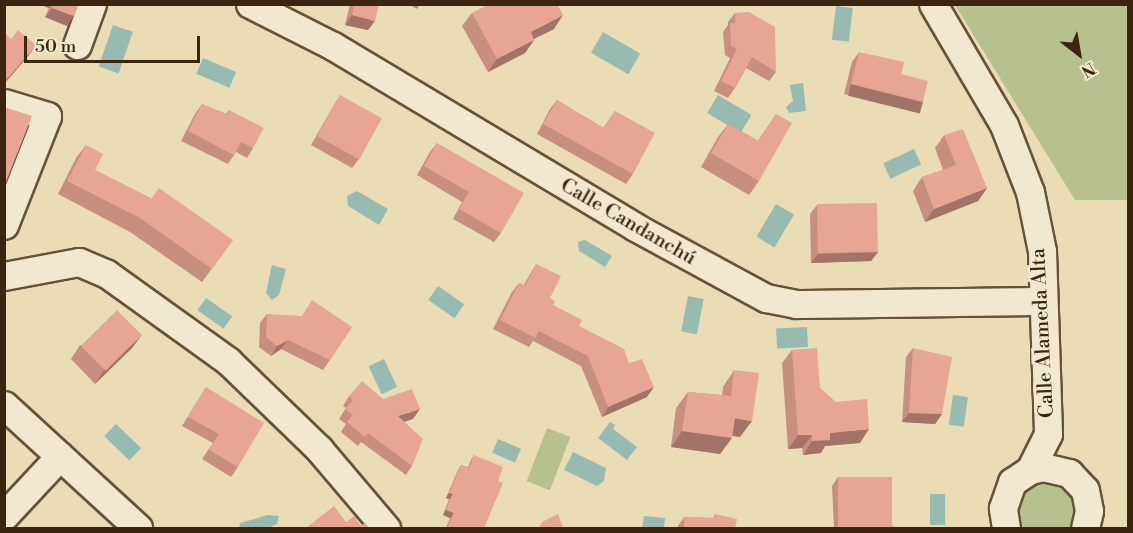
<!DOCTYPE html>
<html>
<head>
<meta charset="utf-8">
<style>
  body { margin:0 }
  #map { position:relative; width:1133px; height:533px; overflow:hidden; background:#eaddb5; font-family:"Libre Bodoni",serif }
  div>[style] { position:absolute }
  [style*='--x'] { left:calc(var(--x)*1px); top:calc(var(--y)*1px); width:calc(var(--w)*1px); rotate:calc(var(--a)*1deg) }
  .green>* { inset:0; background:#b6c18e; transform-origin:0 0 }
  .water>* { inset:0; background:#98bbb1; transform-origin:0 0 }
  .roads { filter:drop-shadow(2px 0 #675239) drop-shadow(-2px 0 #675239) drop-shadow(0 2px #675239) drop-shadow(0 -2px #675239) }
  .street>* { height:27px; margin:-13.5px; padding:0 13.5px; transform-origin:13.5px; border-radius:13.5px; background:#f1e9cf }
  .wall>* { inset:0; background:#c78f7f }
  .shaded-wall>* { inset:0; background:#a27468; transform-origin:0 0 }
  .building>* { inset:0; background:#e7a694; transform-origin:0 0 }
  span { translate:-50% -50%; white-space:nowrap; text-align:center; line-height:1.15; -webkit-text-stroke:6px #f1e9cf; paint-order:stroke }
  .street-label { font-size:20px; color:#3b2410 }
  .frame { position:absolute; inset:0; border:6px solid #3b2410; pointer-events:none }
  .north { position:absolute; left:1049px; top:24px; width:60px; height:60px; -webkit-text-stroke:4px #f1e9cf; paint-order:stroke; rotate:149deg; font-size:16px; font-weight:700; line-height:24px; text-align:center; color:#3b2410 }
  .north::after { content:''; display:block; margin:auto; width:21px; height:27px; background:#3b2410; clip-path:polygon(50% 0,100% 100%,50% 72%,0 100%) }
  .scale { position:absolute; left:24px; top:36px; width:176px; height:27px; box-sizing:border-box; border:3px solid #3b2410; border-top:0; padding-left:8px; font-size:18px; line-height:21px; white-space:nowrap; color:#3b2410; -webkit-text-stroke:4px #f1e9cf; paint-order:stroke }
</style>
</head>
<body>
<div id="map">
  <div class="green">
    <i style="clip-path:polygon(955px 5px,1128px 5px,1128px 200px,1075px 200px)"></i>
    <i style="left:547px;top:428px;width:25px;height:57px;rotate:21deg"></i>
    <i style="clip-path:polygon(1056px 477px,1080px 501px,1075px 528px,1017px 528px,1012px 502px,1024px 484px)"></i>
  </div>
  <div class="water">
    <i style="left:836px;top:6px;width:17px;height:34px;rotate:7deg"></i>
    <i style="left:113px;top:25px;width:21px;height:44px;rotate:19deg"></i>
    <i style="left:603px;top:32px;width:43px;height:24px;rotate:30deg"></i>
    <i style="left:203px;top:58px;width:36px;height:17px;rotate:23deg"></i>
    <i style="clip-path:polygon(803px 83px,806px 111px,789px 113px,786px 107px,793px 101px,790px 85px)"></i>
    <i style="left:718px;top:95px;width:39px;height:21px;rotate:31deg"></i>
    <i style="left:914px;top:149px;width:17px;height:34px;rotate:65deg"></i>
    <i style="clip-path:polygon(357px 191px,388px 209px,379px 225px,348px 206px,347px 196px)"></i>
    <i style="left:776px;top:204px;width:21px;height:38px;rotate:31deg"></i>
    <i style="clip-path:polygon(585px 240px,612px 256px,605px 267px,579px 251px,578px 242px)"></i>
    <i style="clip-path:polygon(272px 265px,286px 269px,279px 295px,272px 300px,266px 293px)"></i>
    <i style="left:438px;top:286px;width:32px;height:17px;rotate:35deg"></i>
    <i style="left:688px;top:296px;width:16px;height:36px;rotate:11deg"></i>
    <i style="left:206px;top:298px;width:32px;height:15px;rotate:35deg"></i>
    <i style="left:807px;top:327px;width:20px;height:31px;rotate:87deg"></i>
    <i style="left:384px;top:359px;width:31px;height:17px;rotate:65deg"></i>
    <i style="left:953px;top:395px;width:15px;height:30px;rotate:8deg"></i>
    <i style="clip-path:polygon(610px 422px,615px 425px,613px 429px,637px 447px,627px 460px,598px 438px)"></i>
    <i style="left:116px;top:424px;width:35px;height:17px;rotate:44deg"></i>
    <i style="left:498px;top:439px;width:25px;height:15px;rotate:23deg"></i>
    <i style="clip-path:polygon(573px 452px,606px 468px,604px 481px,597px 486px,564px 470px)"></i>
    <i style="left:930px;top:494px;width:15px;height:31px"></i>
    <i style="clip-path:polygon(268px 515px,279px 516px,277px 524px,268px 528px,239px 528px,240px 523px)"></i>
    <i style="clip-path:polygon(644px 516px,665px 518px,664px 528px,642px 528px)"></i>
  </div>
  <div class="roads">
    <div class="street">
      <i style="--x:250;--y:4;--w:93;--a:26.8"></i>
      <i style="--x:333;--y:46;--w:352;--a:30.9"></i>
      <i style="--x:635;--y:227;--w:149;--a:28.5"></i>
      <i style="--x:766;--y:298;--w:31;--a:11"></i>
      <i style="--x:796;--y:304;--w:247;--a:-0.7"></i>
      <i style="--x:933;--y:4;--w:140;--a:59.6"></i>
      <i style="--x:1004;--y:125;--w:72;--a:68.8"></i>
      <i style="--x:1030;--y:192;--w:60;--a:78.5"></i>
      <i style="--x:1042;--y:251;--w:183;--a:88.1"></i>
      <i style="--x:1048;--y:434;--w:40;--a:116.6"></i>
      <i style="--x:77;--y:45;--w:44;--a:-69.9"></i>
      <i style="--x:4;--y:103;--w:45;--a:16.8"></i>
      <i style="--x:47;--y:116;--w:117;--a:111.5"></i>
      <i style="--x:4;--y:276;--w:76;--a:-10.6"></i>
      <i style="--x:79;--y:262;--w:30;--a:23"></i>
      <i style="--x:107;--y:274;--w:149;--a:35.7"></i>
      <i style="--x:228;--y:361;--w:127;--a:44"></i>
      <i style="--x:319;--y:449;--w:104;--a:49.7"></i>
      <i style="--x:4;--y:405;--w:182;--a:42.5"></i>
      <i style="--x:4;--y:516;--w:82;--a:-47"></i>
      <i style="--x:1006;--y:528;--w:20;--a:-99"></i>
      <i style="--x:1003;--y:508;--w:28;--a:-71"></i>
      <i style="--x:1012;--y:482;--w:22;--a:-34"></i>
      <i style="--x:1030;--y:470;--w:13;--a:-13"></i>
      <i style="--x:1043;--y:467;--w:27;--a:13"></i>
      <i style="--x:1069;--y:473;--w:23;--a:47"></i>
      <i style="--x:1085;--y:490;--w:21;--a:79"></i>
      <i style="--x:1089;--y:511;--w:17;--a:103"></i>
    </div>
  </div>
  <div class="wall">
    <i style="clip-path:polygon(39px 4px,78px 4px,67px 26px,45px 17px,49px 8px)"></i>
    <i style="clip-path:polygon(350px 4px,379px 4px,368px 30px,345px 25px)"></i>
    <i style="clip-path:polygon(408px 4px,420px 4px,417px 9px)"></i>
    <i style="clip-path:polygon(472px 13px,554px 29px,534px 39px,534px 40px,525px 53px,488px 72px,462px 26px)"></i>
    <i style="clip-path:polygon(735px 13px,776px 72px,769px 81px,746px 68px,735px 88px,728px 98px,714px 91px,730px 58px,725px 55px,723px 32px,728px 25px,728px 22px)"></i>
    <i style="clip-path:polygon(4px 33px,29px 55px,4px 84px)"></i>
    <i style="clip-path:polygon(859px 52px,901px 74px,923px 102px,916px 112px,844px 94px,852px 62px)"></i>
    <i style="clip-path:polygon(340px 95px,359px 159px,352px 168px,311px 145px,334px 105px)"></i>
    <i style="clip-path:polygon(557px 100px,603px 128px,615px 111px,633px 174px,626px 184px,537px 134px,550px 109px)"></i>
    <i style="clip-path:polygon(202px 104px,226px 114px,229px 110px,253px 148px,247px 158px,236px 152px,228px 164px,181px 141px,195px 114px)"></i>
    <i style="clip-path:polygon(776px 114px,759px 181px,749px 195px,701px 167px,718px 137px,728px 124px,758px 141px)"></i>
    <i style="clip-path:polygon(944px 135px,987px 188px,978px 201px,925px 222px,913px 191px,922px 177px,943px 170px,935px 148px)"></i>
    <i style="clip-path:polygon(437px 143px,501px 233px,494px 242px,453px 219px,462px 202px,417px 175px,430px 152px)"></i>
    <i style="clip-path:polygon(86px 145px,95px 170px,233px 240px,202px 282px,130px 232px,58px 194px,76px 158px)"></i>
    <i style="clip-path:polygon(817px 205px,878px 252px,871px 261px,811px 263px,810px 214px)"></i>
    <i style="clip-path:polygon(536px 264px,553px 305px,579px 326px,629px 363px,647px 397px,602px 417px,581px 366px,533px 341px,529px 347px,493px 329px,512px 292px,519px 283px,524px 285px,530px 274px)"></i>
    <i style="clip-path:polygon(267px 314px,352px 327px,323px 370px,281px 349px,271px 356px,259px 347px,260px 323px)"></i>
    <i style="clip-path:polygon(80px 345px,132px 348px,95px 384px,71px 359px)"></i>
    <i style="clip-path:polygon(913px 348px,942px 414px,935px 424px,902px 422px,906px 357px)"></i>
    <i style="clip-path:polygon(792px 350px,820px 388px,860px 443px,825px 446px,821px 453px,803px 455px,802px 448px,788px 449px,782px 363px)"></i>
    <i style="clip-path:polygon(734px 370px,740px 437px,732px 436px,720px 454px,671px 447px,676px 408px,688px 392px,722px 395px,723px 387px)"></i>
    <i style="clip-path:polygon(206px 387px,238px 467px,231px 477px,202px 459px,213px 443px,182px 426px)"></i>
    <i style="clip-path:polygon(349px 396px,383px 399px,413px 419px,404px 422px,412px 466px,406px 475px,361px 442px,358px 446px,341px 432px,346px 424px,339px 419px,346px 408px,343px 406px)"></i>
    <i style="clip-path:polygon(474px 455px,498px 481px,484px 528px,446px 528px,450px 518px,443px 515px,449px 499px,446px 498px,458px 470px,461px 465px,468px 467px,471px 460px)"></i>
    <i style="clip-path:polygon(838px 477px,895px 528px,834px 528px,832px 486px)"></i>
    <i style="clip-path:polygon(715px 514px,735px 528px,678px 528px,678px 526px,684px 517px,713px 518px)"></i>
  </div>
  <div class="shaded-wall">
    <i style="clip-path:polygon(39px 4px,51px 4px,49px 8px)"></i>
    <i style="clip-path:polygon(52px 8px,74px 16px,67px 26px,45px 17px)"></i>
    <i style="clip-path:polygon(352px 15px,375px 21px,368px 30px,345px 25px)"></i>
    <i style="clip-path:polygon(563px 15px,554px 29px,521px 45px,531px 32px)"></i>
    <i style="clip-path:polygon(534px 40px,525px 53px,488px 72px,497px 59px)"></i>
    <i style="clip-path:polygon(36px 45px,29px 55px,4px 84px,8px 78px)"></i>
    <i style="left:851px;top:84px;width:74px;height:12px;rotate:14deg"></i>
    <i style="clip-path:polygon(987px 188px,978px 201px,925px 222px,934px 209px)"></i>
    <i style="clip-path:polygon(878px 252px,871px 261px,811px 263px,818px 254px)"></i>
    <i style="clip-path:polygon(142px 335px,132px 348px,95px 384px,104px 370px)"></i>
    <i style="clip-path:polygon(288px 340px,281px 349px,271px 356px,277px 346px)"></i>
    <i style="clip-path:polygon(654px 387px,647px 397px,602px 417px,608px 407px)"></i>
    <i style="clip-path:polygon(420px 409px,413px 419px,391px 426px,398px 416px)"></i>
    <i style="clip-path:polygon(909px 413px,942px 414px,935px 424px,902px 422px)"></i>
    <i style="clip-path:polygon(735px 418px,752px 421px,740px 437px,723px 434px)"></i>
    <i style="clip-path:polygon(869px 429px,860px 443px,825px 446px,821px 453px,803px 455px,812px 441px,830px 433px)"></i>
    <i style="clip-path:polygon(682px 431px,732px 438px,720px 454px,671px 447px)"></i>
    <i style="clip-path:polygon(798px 435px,812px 435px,802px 448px,788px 449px)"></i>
    <i style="clip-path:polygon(449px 493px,453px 494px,449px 499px,446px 498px)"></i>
    <i style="clip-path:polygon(446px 510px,454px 513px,450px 518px,443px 515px)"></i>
  </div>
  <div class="building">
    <i style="clip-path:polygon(53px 4px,78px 4px,74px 16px,52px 8px)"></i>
    <i style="clip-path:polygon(354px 4px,379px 4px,375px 21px,352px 15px)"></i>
    <i style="clip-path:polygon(489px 4px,557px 4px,563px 15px,531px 32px,534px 40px,497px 59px,472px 13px)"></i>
    <i style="clip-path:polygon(749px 12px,775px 27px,776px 72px,752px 57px,735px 88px,721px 81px,737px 49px,731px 46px,730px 23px,735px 23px,735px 13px)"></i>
    <i style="clip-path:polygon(18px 30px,36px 45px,8px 78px,4px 75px,4px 33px,11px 39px)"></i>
    <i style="clip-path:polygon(859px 52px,904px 62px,901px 74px,928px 81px,923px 102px,851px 84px)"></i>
    <i style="left:340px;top:95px;width:48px;height:47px;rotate:29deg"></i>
    <i style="clip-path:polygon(557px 100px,604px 128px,615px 111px,655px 133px,633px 174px,543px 124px)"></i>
    <i style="clip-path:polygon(202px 104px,227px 115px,229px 110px,264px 128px,253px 148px,241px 142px,234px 155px,188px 131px)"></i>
    <i style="clip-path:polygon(4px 107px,32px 116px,4px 187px)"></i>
    <i style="clip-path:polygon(776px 114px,792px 123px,759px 181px,711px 153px,728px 124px,759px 141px)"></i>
    <i style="clip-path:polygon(963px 129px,987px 188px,934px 209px,922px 177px,956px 165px,944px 135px)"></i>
    <i style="clip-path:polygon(437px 143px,524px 193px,501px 233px,459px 209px,469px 192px,424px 166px)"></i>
    <i style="clip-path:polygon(86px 145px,103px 154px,95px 170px,151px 199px,159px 188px,233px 240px,212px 269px,140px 218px,67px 181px)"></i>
    <i style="left:877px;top:203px;width:49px;height:60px;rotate:89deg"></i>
    <i style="clip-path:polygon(536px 264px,561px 276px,550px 298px,555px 301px,553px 305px,582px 320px,579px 326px,624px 349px,629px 363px,642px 359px,654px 387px,608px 407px,588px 356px,539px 331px,535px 338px,500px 320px,519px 283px,525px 286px)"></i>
    <i style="clip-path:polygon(312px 300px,352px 327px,330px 360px,288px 340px,277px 346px,266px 337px,267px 314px,302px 316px)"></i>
    <i style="left:117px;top:310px;width:35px;height:51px;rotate:45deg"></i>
    <i style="clip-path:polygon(817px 348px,820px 388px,836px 402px,867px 399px,869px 429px,830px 433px,830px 440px,812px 441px,812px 435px,798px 435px,792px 350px)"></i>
    <i style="clip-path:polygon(913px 348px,952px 357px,942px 414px,909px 413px)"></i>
    <i style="clip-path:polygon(734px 370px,759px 373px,752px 421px,735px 418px,732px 438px,682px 431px,688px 392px,731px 396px)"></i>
    <i style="clip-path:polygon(362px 381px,383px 399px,412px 389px,420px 409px,398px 416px,423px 439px,412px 466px,368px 433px,365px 437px,347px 422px,353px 415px,345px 409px,353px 400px,349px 396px)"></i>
    <i style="clip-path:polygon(206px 387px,264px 423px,238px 467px,209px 450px,219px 434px,188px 417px)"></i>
    <i style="clip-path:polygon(474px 455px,503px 467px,498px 481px,503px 483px,484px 528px,447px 528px,454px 513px,446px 510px,453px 494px,449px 493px,461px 465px,469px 468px)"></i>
    <i style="left:838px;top:477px;width:54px;height:51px"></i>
    <i style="clip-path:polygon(334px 506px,346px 522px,354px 516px,361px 526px,365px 523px,369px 528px,306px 528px)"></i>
    <i style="clip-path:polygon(558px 514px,563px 528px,539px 528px,542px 522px)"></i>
    <i style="clip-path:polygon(715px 514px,737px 519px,735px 528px,684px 528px,684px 517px,714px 518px)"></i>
  </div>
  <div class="street-label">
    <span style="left:628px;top:222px;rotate:30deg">Calle Candanchú</span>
    <span style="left:1043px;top:333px;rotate:-93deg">Calle Alameda Alta</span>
  </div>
  <div class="frame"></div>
  <div class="north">N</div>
  <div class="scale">50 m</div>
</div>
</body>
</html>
